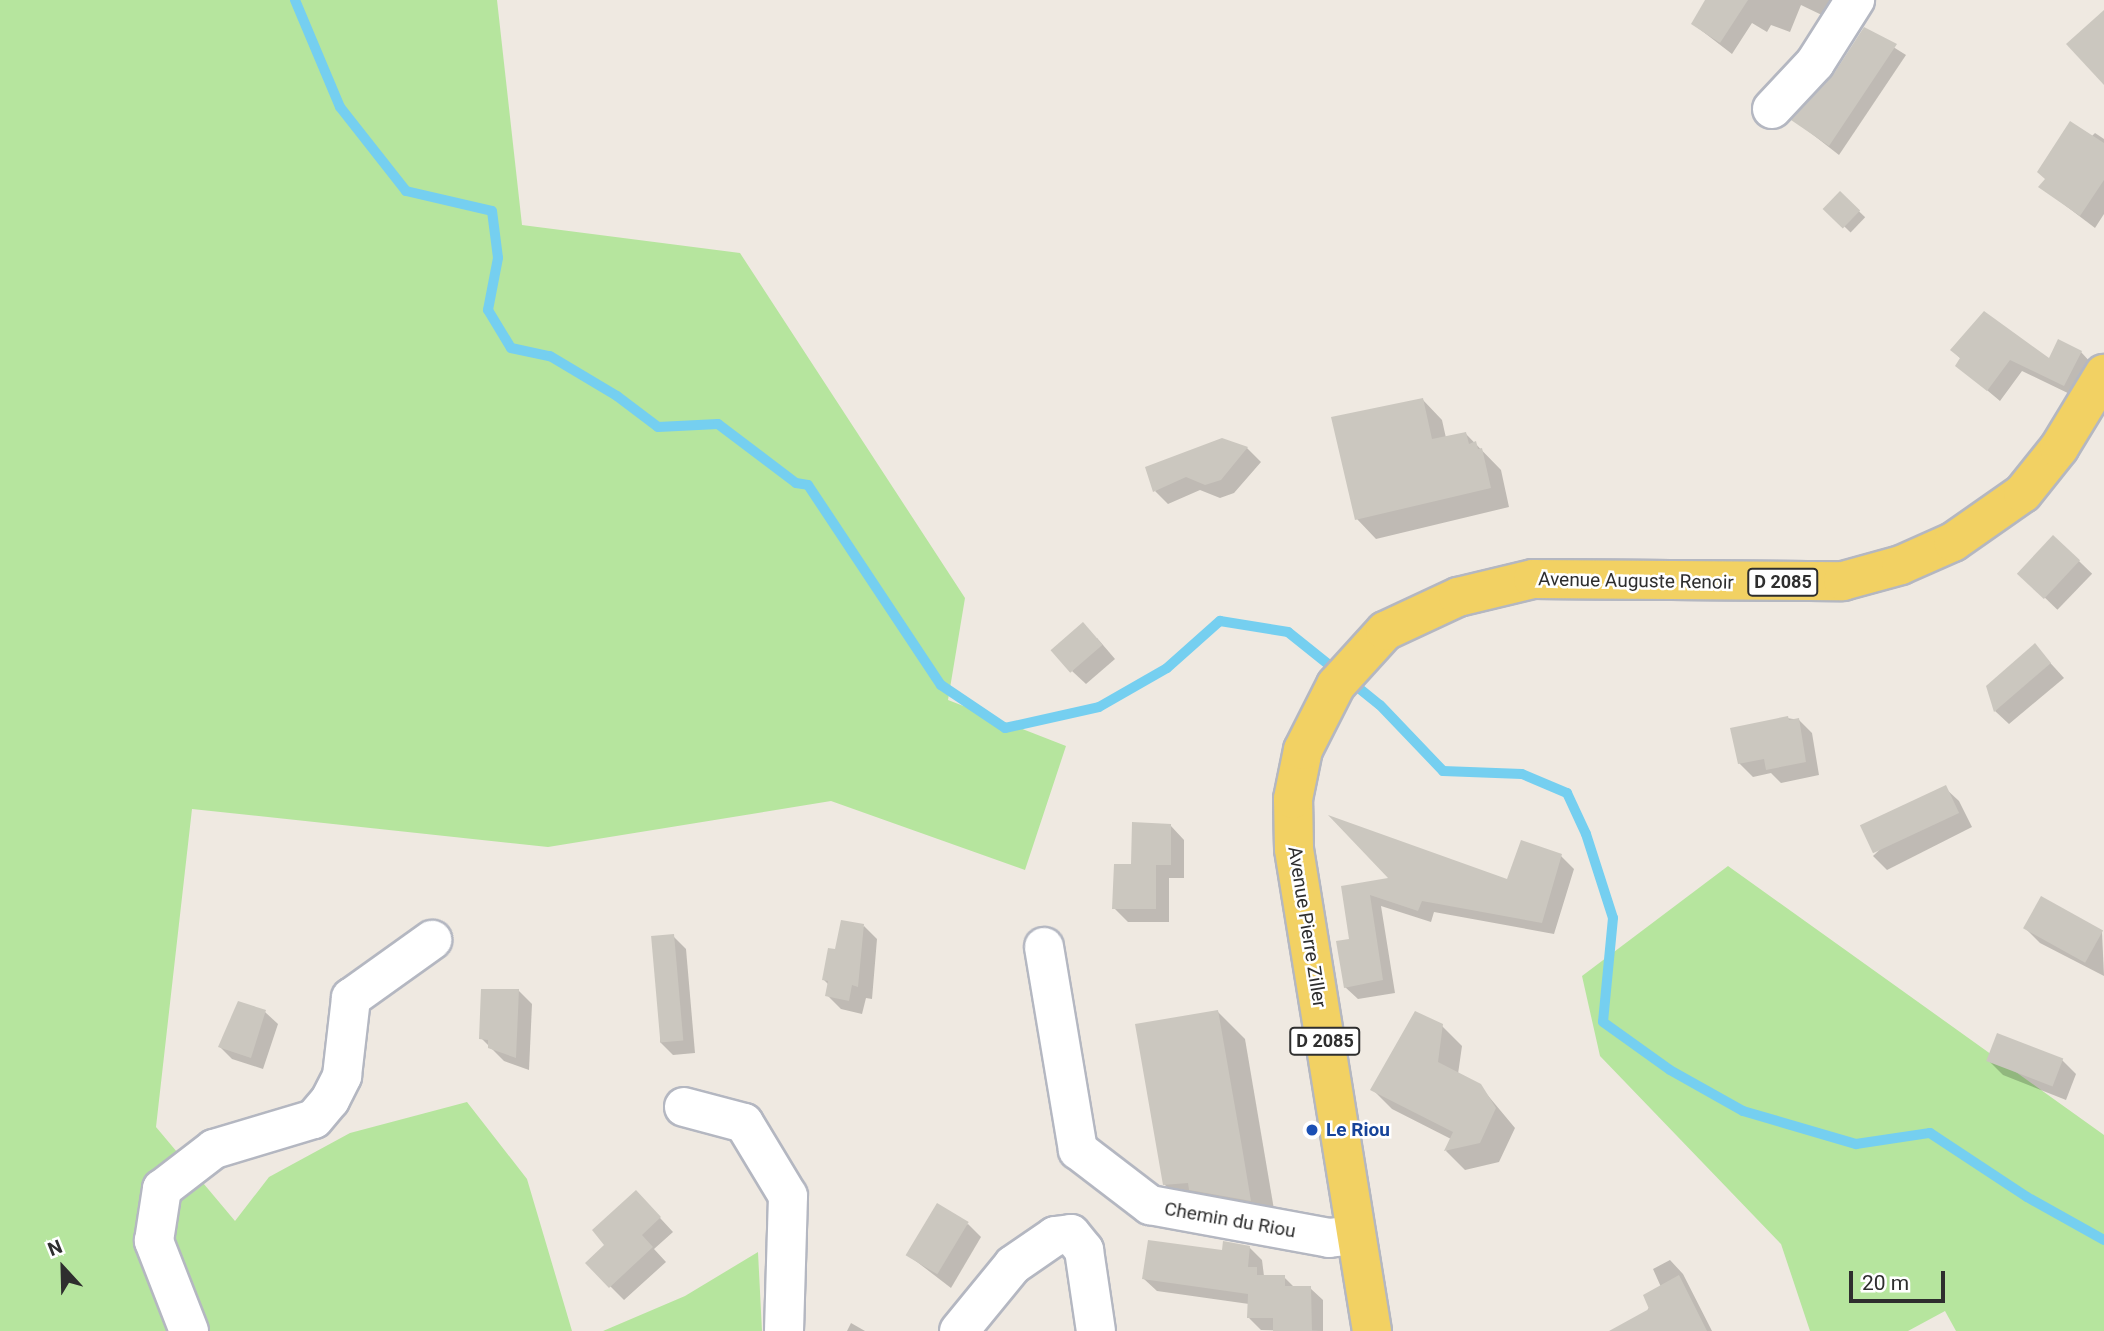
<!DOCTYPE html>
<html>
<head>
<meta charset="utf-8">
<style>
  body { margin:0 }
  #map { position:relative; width:2104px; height:1331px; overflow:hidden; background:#efe9e1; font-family:Roboto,sans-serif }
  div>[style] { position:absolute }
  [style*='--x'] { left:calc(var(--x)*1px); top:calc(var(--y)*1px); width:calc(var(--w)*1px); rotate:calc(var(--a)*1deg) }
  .green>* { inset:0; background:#b6e59e }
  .shadow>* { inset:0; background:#0003; transform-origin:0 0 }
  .stream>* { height:10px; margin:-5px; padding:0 5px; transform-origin:5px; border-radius:5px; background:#75cff0 }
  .building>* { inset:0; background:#cbc7bf; transform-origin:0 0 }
  .roads { filter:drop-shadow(2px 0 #b4b7c1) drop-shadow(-2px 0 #b4b7c1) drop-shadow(0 2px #b4b7c1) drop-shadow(0 -2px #b4b7c1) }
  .street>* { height:38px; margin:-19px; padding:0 19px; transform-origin:19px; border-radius:19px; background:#fff }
  .primary>* { height:38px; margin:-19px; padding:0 19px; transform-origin:19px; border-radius:19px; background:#f2d163 }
  .dots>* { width:19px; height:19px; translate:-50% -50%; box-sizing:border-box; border:4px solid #fff; border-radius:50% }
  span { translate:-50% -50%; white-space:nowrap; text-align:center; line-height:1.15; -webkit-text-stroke:5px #fff; paint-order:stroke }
  .shield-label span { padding:2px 5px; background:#fff; border:2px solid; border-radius:5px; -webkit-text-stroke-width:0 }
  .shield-label { font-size:18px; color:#2e2e2e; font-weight:700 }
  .street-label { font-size:19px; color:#2e2e2e }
  .transit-label { font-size:19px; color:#164399; font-weight:700 }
  .left { translate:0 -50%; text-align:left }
  .north { position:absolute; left:28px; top:1233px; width:70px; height:70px; -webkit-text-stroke:5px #fff; paint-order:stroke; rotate:338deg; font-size:19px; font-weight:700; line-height:28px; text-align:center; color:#2e2e2e }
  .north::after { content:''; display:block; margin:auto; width:24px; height:32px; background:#2e2e2e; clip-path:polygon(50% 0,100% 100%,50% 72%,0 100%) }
  .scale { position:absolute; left:1849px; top:1271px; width:96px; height:32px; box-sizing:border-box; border:4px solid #2e2e2e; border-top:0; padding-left:9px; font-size:21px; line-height:24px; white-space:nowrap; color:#2e2e2e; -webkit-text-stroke:5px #fff; paint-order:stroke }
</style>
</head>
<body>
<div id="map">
  <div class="green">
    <i style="clip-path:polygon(0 0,497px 0,522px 225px,740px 253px,965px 598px,948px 700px,1066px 746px,1025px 870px,831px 801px,548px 847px,192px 809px,156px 1127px,235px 1221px,269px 1177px,350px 1133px,467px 1102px,527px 1179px,572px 1331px,0 1331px)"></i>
    <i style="clip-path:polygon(1728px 866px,2104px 1135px,2104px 1331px,1956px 1331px,1945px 1311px,1908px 1331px,1810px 1331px,1781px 1244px,1600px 1056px,1582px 976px)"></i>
    <i style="clip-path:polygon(758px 1252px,762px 1331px,603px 1331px,685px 1296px)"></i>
  </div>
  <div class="shadow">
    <i style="clip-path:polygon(1707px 0,1835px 0,1828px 18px,1801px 5px,1790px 32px,1771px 25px,1767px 32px,1752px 23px,1732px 54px,1693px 24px)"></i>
    <i style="clip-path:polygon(1871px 33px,1906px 55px,1839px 155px,1794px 120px)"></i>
    <i style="clip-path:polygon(2095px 133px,2104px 139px,2104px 214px,2095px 228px,2041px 187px)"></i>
    <i style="left:1840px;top:193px;width:35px;height:21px;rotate:44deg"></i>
    <i style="clip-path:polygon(1952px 350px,2049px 361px,2081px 352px,2092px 364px,2076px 397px,2022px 371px,2000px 401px,1957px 365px,1961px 359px)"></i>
    <i style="clip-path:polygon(1423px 400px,1442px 420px,1446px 438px,1466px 434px,1501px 470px,1509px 507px,1376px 539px,1357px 519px)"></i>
    <i style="clip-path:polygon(1223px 440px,1247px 448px,1261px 462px,1234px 493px,1220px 498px,1200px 490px,1168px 504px,1155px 491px)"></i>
    <i style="left:2054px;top:537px;width:53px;height:50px;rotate:44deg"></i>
    <i style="clip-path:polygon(1097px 638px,1115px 659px,1086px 684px,1072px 671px)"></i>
    <i style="clip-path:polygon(2035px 646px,2064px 678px,2009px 724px,1995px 711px)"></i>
    <i style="clip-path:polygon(1787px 718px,1799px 720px,1812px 733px,1819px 775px,1781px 783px,1771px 773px,1753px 777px,1739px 763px)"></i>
    <i style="clip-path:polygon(1945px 788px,1959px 801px,1972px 827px,1887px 870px,1873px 856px)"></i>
    <i style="clip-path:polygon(1171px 826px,1184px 840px,1184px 878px,1169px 878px,1169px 922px,1128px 922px,1114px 908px,1132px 866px)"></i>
    <i style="clip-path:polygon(1561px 856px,1574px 869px,1554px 934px,1434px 912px,1431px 922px,1381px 906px,1395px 993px,1358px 999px,1345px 987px,1351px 940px,1343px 887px,1508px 881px)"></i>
    <i style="clip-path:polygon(864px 926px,877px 939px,872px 999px,866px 998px,862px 1014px,841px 1009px,827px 995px,829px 985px,824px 980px)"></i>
    <i style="clip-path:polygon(2026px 929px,2102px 932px,2104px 976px,2040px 943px)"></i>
    <i style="clip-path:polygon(673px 936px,686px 949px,695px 1053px,673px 1055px,660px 1042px)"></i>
    <i style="clip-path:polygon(518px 990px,532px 1004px,529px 1070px,504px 1061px,481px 1038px)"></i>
    <i style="clip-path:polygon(265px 1012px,278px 1024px,263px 1069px,232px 1059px,220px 1047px)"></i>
    <i style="clip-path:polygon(1218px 1012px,1245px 1039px,1277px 1227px,1191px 1211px,1164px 1184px)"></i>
    <i style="clip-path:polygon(1442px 1026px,1462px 1046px,1458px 1074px,1480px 1086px,1515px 1128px,1499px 1162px,1465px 1170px,1446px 1151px,1451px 1139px,1392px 1109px,1372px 1089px)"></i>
    <i style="clip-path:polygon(2062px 1060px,2076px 1074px,2066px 1100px,2003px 1075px,1990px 1062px)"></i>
    <i style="clip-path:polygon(649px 1206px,673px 1232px,654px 1249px,666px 1262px,624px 1300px,587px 1263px)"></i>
    <i style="clip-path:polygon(968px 1224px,981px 1237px,951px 1288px,908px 1255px)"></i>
    <i style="clip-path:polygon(1249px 1247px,1262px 1260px,1264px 1276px,1284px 1277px,1295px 1288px,1310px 1288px,1323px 1300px,1323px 1331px,1261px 1330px,1249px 1318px,1249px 1304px,1157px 1291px,1144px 1279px)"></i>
    <i style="clip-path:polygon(1670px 1260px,1683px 1274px,1712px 1331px,1635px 1331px,1661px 1287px,1653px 1269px)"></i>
    <i style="clip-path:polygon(851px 1323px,865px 1331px,847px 1331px)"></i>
  </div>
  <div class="stream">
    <i style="--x:295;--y:0;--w:116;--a:67.2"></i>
    <i style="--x:340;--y:107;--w:107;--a:51.8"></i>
    <i style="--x:406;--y:191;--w:88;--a:13.1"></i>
    <i style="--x:492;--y:211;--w:47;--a:82.7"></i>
    <i style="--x:498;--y:258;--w:53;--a:100.9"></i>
    <i style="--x:488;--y:310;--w:44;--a:58.8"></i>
    <i style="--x:511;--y:348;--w:40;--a:12"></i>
    <i style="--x:550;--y:356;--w:78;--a:30.8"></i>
    <i style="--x:617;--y:396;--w:51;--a:37.1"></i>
    <i style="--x:658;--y:427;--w:60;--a:-2.9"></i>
    <i style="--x:718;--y:424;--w:98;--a:37.1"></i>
    <i style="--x:796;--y:483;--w:12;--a:9"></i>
    <i style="--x:808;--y:485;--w:240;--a:56.4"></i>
    <i style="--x:941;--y:685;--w:77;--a:33.9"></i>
    <i style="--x:1005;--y:728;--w:96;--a:-12.6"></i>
    <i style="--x:1099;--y:707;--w:78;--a:-29.8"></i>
    <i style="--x:1167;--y:668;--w:71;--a:-41.6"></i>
    <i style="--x:1220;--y:621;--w:69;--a:9.2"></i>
    <i style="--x:1288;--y:632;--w:64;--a:38.7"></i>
    <i style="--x:1350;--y:681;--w:38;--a:39"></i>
    <i style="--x:1380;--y:705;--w:91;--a:46.3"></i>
    <i style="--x:1443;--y:771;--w:79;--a:2.2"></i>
    <i style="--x:1522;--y:774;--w:49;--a:22.9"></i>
    <i style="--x:1567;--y:793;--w:45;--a:65.1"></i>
    <i style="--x:1586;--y:834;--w:88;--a:72.2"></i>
    <i style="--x:1613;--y:918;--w:104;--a:95.5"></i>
    <i style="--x:1603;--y:1022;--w:82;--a:35.6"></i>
    <i style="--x:1670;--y:1070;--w:84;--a:29.3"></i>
    <i style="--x:1743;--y:1111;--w:118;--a:16.3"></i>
    <i style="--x:1856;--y:1144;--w:75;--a:-8.5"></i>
    <i style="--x:1930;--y:1133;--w:116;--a:33.4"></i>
    <i style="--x:2027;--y:1197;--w:88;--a:29.2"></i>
  </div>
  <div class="building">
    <i style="clip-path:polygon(1705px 0,1748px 0,1720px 43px,1691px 24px)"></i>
    <i style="clip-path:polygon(2104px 10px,2104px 85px,2066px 44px)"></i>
    <i style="clip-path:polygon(1864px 27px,1897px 44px,1829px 146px,1791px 120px,1833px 75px)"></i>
    <i style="clip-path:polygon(2070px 121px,2104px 143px,2104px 180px,2080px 216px,2038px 187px,2045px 179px,2037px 172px)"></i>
    <i style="left:1840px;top:191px;width:28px;height:25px;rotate:44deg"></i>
    <i style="clip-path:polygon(1984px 311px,2049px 358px,2058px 339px,2082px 351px,2064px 386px,2010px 360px,1987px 391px,1955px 366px,1960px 358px,1950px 350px)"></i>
    <i style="clip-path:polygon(1423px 398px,1432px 439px,1466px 432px,1469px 444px,1476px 441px,1478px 449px,1482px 448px,1491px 488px,1355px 520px,1331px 417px)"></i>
    <i style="clip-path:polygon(1222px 438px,1248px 447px,1221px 480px,1205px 485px,1186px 477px,1153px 492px,1145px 467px)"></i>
    <i style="left:2053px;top:535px;width:37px;height:53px;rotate:43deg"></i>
    <i style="left:1083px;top:622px;width:30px;height:43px;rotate:49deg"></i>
    <i style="clip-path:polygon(2035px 643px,2051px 663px,1994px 712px,1986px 686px)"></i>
    <i style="clip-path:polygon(1788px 716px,1789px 720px,1799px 718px,1806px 762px,1766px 770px,1764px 759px,1738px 764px,1730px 728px)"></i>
    <i style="left:1946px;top:785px;width:31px;height:95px;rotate:65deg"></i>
    <i style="clip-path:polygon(1328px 815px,1507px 879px,1521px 840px,1562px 854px,1542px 923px,1422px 901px,1418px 911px,1370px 895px,1383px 980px,1344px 988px,1336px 941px,1349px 939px,1341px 886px,1388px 878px)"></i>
    <i style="clip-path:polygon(1132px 822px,1171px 824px,1171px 865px,1156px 865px,1156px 909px,1112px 909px,1114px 864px,1131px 864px)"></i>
    <i style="left:2041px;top:896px;width:71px;height:37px;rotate:29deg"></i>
    <i style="clip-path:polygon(841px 920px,864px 924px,858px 987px,852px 985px,849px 1001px,825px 996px,828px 981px,822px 980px,828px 948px,835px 949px)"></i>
    <i style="left:674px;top:934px;width:107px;height:23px;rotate:85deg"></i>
    <i style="clip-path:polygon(481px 989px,519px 989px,516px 1058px,488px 1048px,488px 1040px,479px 1039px)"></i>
    <i style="clip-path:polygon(238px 1001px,266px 1010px,251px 1058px,218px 1047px)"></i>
    <i style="clip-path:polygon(1218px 1010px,1242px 1147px,1251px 1201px,1189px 1190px,1188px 1183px,1163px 1185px,1135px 1024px)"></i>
    <i style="clip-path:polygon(1415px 1011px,1443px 1024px,1438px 1062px,1481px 1084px,1496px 1108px,1480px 1143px,1444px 1151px,1453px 1132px,1370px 1090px)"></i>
    <i style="left:1997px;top:1033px;width:71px;height:30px;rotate:21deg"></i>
    <i style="clip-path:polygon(636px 1190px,661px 1217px,642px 1235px,653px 1247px,609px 1288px,585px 1263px,604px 1245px,592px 1230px)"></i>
    <i style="left:937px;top:1203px;width:37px;height:61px;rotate:31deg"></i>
    <i style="clip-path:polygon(1148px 1240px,1222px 1250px,1223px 1241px,1250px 1246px,1248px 1267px,1257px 1267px,1257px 1275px,1285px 1275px,1285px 1286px,1311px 1286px,1312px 1331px,1273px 1331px,1273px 1318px,1247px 1318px,1248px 1294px,1142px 1279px)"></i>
    <i style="clip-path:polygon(1679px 1275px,1707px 1331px,1609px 1331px,1649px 1309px,1643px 1295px)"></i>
  </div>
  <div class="roads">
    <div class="street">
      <i style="--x:1772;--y:109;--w:63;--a:-46.9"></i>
      <i style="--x:1815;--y:63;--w:75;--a:-57.6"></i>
      <i style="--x:1044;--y:947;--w:206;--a:80.5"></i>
      <i style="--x:1078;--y:1150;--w:91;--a:37.4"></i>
      <i style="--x:1150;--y:1205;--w:182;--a:10.4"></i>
      <i style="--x:1329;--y:1238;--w:26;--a:-7"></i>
      <i style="--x:684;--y:1107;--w:62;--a:14.9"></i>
      <i style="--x:744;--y:1123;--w:85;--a:58.9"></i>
      <i style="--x:788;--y:1196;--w:135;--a:91.7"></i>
      <i style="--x:189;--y:1331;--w:97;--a:-111.3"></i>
      <i style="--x:154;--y:1241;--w:53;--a:-81.3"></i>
      <i style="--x:162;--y:1189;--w:66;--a:-37.6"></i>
      <i style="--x:214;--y:1149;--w:104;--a:-16.7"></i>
      <i style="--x:314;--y:1119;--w:25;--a:-50"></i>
      <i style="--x:330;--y:1100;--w:27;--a:-63"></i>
      <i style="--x:342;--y:1076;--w:79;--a:-83.4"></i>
      <i style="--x:351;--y:998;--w:100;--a:-35.6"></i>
      <i style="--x:959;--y:1331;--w:85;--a:-50.7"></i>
      <i style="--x:1013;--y:1265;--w:51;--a:-34.6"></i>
      <i style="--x:1055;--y:1236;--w:16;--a:-7"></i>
      <i style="--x:1071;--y:1234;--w:21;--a:51"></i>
      <i style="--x:1084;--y:1250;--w:82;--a:81.6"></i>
    </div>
    <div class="primary">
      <i style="--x:1372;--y:1331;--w:488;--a:-99.2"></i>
      <i style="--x:1294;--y:849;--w:50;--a:-91.1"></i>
      <i style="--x:1293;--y:799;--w:50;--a:-78.5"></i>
      <i style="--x:1303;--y:750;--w:73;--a:-63.1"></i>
      <i style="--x:1336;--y:685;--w:73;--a:-47.8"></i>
      <i style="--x:1385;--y:631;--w:81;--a:-25"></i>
      <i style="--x:1458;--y:597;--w:77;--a:-13.5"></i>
      <i style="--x:1533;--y:579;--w:310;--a:0.4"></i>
      <i style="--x:1843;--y:581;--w:60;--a:-15.4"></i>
      <i style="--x:1901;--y:565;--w:57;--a:-23.9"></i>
      <i style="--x:1953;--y:542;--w:85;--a:-35"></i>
      <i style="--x:2023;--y:493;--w:58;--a:-51.3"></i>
      <i style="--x:2059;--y:448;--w:87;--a:-58.7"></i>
    </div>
  </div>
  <div class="dots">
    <i style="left:1312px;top:1130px;background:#1a4fb4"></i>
  </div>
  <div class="shield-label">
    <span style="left:1783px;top:582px">D 2085</span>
    <span style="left:1325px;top:1041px">D 2085</span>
  </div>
  <div class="street-label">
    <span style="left:1636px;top:581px;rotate:1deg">Avenue Auguste Renoir</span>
    <span style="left:1307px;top:927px;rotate:81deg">Avenue Pierre Ziller</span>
    <span style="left:1230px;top:1220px;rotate:10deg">Chemin du Riou</span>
  </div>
  <div class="transit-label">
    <span class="left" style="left:1326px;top:1130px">Le Riou</span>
  </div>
  <div class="north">N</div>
  <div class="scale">20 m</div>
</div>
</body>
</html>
